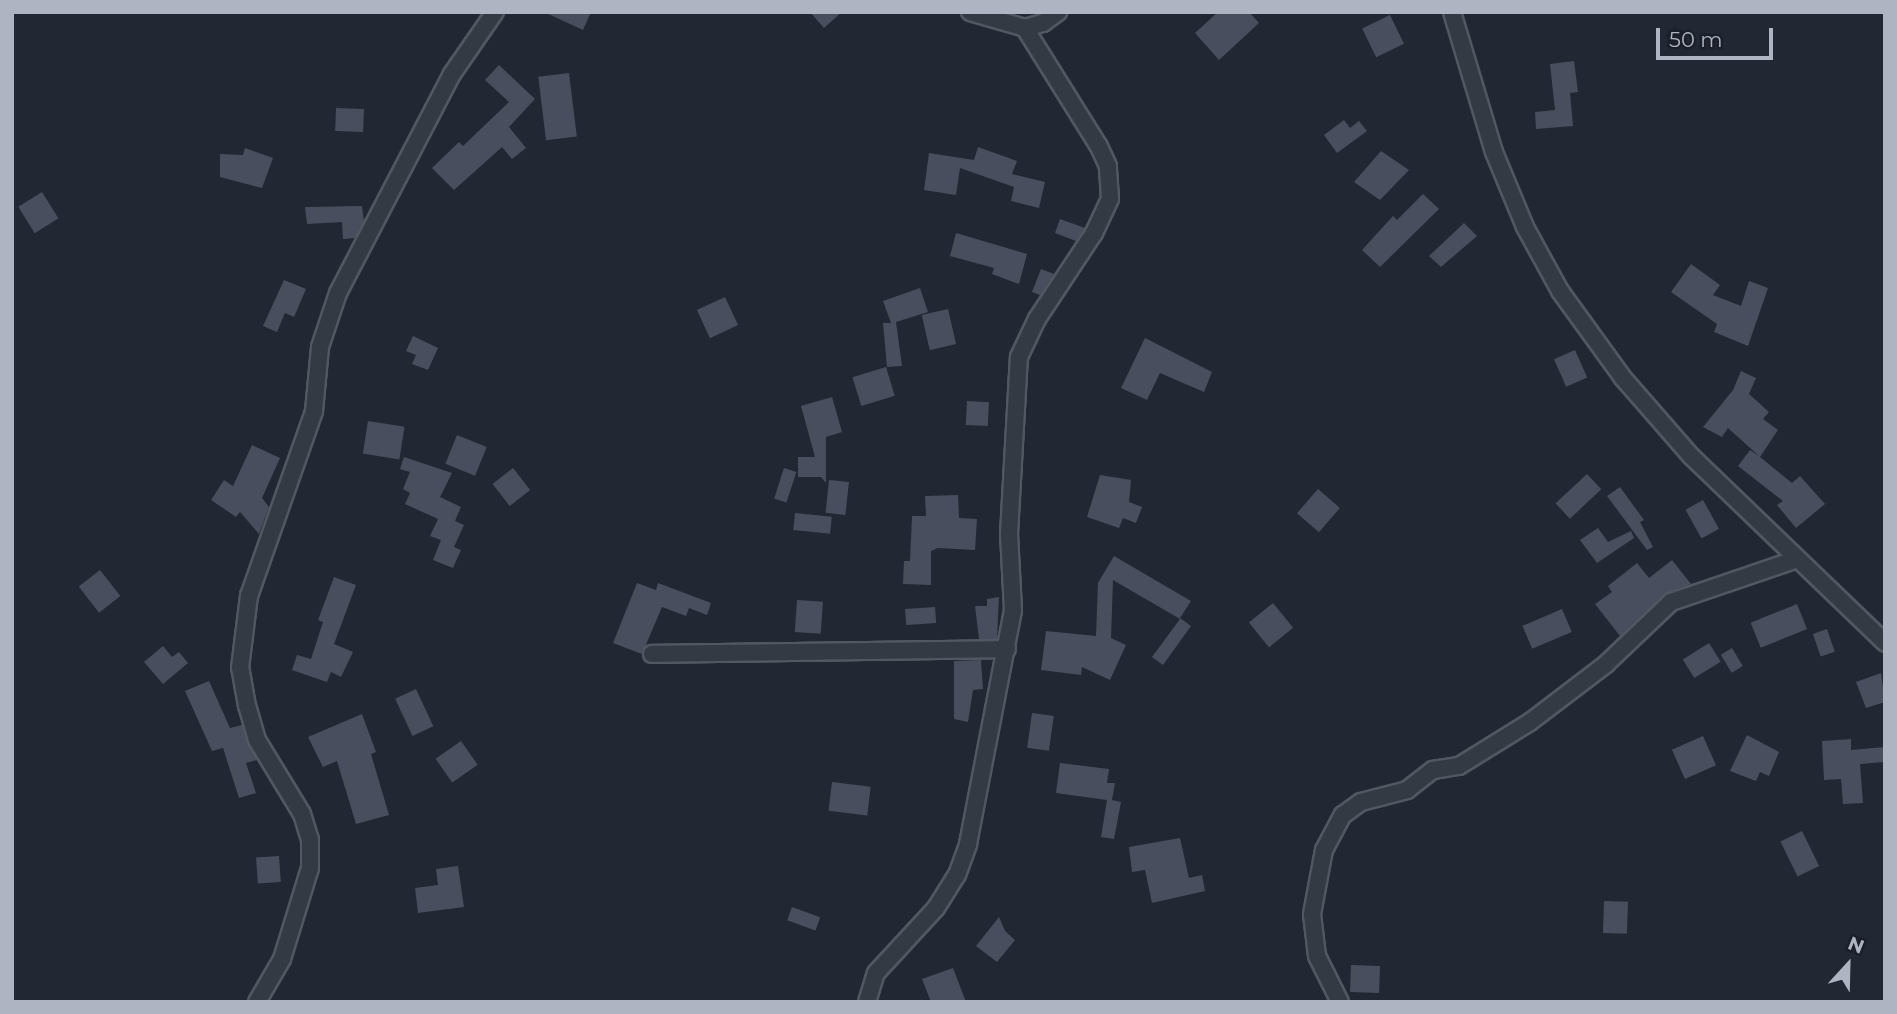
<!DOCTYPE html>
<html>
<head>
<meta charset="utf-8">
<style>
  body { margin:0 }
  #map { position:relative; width:1897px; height:1014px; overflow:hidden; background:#212833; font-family:Montserrat,sans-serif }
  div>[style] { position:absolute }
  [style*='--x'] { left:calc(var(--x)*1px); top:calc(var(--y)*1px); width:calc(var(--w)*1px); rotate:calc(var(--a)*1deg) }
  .building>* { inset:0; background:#484e5d; transform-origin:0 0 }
  .roads { filter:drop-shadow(2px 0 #525762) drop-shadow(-2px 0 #525762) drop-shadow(0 2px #525762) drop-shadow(0 -2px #525762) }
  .minor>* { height:16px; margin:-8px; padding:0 8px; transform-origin:8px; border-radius:8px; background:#343a44 }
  span { translate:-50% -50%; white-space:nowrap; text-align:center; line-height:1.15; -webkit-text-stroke:5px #1a1f29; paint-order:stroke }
  .frame { position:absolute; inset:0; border:14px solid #aeb4c1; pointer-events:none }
  .north { position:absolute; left:1813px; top:930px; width:70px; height:70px; -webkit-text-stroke:5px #1a1f29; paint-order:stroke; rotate:22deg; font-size:19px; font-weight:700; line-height:28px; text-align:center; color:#aeb4c1 }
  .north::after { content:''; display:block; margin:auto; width:24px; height:32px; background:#aeb4c1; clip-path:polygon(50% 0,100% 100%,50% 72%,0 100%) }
  .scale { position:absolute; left:1656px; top:28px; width:117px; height:32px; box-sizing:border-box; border:4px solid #aeb4c1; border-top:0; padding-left:9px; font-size:21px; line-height:24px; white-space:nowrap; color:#aeb4c1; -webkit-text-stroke:5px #1a1f29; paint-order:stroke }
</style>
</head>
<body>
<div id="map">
  <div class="building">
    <i style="clip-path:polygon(544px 12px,591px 12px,583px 30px)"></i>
    <i style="clip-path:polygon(810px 12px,842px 12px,824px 28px)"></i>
    <i style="clip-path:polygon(1218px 12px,1249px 12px,1259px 23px,1219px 60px,1195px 33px)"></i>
    <i style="left:1390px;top:15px;width:32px;height:31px;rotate:64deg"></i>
    <i style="clip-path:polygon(1574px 61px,1578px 92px,1570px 93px,1573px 126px,1536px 129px,1535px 112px,1555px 110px,1550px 64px)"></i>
    <i style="clip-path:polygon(499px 65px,535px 99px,509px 127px,526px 148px,512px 159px,502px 147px,454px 190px,432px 168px,459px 142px,463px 146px,509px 102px,485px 80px)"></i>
    <i style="left:569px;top:73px;width:64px;height:31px;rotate:83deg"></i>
    <i style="left:336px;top:108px;width:28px;height:23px;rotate:2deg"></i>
    <i style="clip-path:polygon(1344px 120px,1350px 128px,1359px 121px,1367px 131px,1337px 153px,1324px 135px)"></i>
    <i style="clip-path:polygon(978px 147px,1017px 161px,1012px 174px,1045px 182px,1039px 208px,1011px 201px,1014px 187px,960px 168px,956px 195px,924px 190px,929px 153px,974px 160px)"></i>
    <i style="clip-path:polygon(245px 148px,273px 158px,262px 188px,220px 177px,220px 154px,243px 155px)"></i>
    <i style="clip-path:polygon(1381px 151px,1409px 170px,1380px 200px,1354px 182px)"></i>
    <i style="left:42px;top:192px;width:31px;height:28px;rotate:58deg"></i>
    <i style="clip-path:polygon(1423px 194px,1439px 209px,1380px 267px,1362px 250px,1393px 216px,1397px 220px)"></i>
    <i style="clip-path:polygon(362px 206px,364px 221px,355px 238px,343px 239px,342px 222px,307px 224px,305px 207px)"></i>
    <i style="clip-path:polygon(1060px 219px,1085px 228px,1076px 241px,1055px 233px)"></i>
    <i style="clip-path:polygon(1464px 223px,1477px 236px,1441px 267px,1429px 256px)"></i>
    <i style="clip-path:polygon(956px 233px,1027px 254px,1019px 284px,992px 274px,994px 268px,950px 256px)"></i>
    <i style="clip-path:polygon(1691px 264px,1720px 285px,1713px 295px,1741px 306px,1749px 281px,1768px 288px,1748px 346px,1714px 332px,1717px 324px,1671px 292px)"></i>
    <i style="clip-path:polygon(1041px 269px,1054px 274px,1040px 295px,1032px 292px)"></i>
    <i style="clip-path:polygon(284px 280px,306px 289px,294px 317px,285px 313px,277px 332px,263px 326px)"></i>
    <i style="clip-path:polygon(920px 288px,928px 312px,896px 322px,902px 366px,887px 367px,883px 323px,891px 323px,883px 301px)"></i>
    <i style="left:725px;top:297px;width:31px;height:31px;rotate:65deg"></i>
    <i style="left:948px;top:309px;width:36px;height:27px;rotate:77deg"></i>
    <i style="clip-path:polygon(413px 336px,438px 348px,428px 370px,412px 364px,416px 355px,406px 351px)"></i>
    <i style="clip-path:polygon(1145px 338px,1212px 372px,1204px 392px,1160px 373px,1147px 400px,1121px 388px)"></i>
    <i style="left:1575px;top:350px;width:30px;height:23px;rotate:66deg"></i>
    <i style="left:886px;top:367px;width:30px;height:35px;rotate:73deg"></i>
    <i style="clip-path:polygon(1741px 371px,1756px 378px,1749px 394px,1769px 412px,1763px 419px,1778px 430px,1760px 457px,1792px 483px,1800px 476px,1825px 504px,1796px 528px,1777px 505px,1783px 501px,1738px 466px,1750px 450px,1759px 456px,1728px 428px,1722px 437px,1703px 427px,1733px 390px)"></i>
    <i style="clip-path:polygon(832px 397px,842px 432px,826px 437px,826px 483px,821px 477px,798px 477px,798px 457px,815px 457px,801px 406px)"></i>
    <i style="left:967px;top:401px;width:22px;height:24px;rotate:3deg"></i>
    <i style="left:368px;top:421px;width:37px;height:33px;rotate:9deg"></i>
    <i style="left:457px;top:435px;width:32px;height:31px;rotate:22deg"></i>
    <i style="clip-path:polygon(252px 445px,280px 458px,262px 498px,269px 507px,259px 534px,240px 512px,236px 517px,211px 500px,224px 480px,233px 486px)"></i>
    <i style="clip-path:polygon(404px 457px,452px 473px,440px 497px,461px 507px,455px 521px,464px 525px,454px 547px,461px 550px,453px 568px,433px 560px,441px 540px,430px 536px,438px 519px,405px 504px,410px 493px,403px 489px,410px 472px,400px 469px)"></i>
    <i style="left:513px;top:468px;width:28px;height:26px;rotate:52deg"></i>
    <i style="left:784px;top:468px;width:13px;height:32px;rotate:18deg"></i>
    <i style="left:1587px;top:474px;width:21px;height:43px;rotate:47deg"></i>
    <i style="clip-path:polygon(1100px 475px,1131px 480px,1129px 502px,1142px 507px,1136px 523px,1123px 518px,1119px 528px,1087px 517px)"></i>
    <i style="left:829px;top:480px;width:20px;height:33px;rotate:6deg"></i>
    <i style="clip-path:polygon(1620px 487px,1644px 520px,1640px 522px,1653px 547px,1647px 550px,1607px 496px)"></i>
    <i style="left:1318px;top:489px;width:29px;height:32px;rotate:41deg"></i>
    <i style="clip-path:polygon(958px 495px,959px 518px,977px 519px,975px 550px,938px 548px,931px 551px,931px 585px,903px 584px,904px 561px,910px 561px,912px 516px,926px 516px,925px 496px)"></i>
    <i style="left:1703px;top:500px;width:33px;height:20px;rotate:61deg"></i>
    <i style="left:795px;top:513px;width:37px;height:17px;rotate:6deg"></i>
    <i style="clip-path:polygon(1598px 528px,1608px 542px,1631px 531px,1634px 538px,1597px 563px,1580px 540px)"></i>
    <i style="clip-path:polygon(1114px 556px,1191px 601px,1180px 618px,1191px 626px,1163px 665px,1152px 657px,1180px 619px,1113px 580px,1111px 638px,1126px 645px,1110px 680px,1082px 667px,1081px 675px,1041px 670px,1046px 631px,1096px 636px,1098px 583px)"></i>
    <i style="clip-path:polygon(1672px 560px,1691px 584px,1664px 594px,1620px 636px,1595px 604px,1612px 592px,1608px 586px,1637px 563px,1649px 578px)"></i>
    <i style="left:100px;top:570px;width:33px;height:27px;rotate:52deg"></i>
    <i style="clip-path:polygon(334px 577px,356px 585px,334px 644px,353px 652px,341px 677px,331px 672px,327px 682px,292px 670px,297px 655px,311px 659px,323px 622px,318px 620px)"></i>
    <i style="clip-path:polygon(637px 583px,656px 590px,658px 583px,711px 603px,707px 615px,689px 608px,686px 616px,662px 607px,642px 654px,613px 643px)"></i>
    <i style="clip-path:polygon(999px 597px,997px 639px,979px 639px,975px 606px,987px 606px,987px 599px)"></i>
    <i style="left:797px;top:600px;width:26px;height:32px;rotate:4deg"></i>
    <i style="left:1273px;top:603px;width:32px;height:31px;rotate:51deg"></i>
    <i style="left:1797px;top:604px;width:27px;height:50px;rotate:68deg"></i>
    <i style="left:935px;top:607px;width:16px;height:30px;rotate:86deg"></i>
    <i style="left:1562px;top:609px;width:25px;height:43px;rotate:67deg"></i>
    <i style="left:1827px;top:629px;width:24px;height:15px;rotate:71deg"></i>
    <i style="left:1709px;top:643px;width:22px;height:31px;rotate:58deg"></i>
    <i style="clip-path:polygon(163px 646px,172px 657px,179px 652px,188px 663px,163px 684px,144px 662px)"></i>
    <i style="left:1732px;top:648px;width:21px;height:13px;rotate:59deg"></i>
    <i style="clip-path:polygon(981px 660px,983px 689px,973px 690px,968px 722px,954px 719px,954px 661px)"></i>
    <i style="clip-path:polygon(1881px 673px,1885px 702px,1866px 708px,1856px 682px)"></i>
    <i style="clip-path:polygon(209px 681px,230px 728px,242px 725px,257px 760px,246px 763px,256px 793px,239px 798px,223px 748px,212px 751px,185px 691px)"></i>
    <i style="left:416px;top:689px;width:41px;height:23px;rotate:65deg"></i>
    <i style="left:1032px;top:713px;width:22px;height:35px;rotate:8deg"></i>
    <i style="clip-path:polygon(362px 714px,376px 752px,371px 754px,389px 815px,356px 824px,337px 761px,323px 767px,308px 737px)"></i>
    <i style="clip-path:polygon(1747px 735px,1779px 752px,1769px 776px,1760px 772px,1756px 781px,1730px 771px)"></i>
    <i style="left:1703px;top:736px;width:32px;height:34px;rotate:66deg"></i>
    <i style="clip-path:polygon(1851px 739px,1851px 750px,1885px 747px,1885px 762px,1860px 764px,1863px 803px,1843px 804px,1841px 779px,1824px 780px,1822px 741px)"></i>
    <i style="left:461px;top:741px;width:29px;height:31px;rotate:55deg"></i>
    <i style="clip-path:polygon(1060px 763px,1109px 769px,1107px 783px,1115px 783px,1112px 800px,1121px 802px,1114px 839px,1101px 837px,1107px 800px,1056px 793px)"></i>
    <i style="left:832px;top:782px;width:39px;height:29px;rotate:7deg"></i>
    <i style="left:1802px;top:831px;width:39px;height:24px;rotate:64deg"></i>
    <i style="clip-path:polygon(1180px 838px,1189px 878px,1202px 875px,1205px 891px,1152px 903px,1145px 870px,1132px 872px,1129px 847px)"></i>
    <i style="left:279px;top:856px;width:26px;height:23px;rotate:86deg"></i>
    <i style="clip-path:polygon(458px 866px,464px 907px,418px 913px,415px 888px,438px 885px,436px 869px)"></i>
    <i style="left:1604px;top:901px;width:24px;height:32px;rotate:2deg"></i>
    <i style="left:792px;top:907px;width:30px;height:14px;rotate:20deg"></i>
    <i style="clip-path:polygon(999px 917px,1005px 931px,1015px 940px,997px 962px,976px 946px)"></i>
    <i style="left:1351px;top:965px;width:29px;height:27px;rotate:2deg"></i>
    <i style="clip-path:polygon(953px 968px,966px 1002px,931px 1002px,922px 979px)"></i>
  </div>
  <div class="roads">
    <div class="minor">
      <i style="--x:970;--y:12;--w:57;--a:16.2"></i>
      <i style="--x:1025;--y:28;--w:19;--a:-16"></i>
      <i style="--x:1043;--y:23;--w:19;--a:-36"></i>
      <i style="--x:1452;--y:12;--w:146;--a:73.3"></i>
      <i style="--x:1494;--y:152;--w:81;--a:67.5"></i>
      <i style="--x:1525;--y:227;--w:73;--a:61.3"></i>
      <i style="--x:1560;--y:291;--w:107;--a:54.1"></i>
      <i style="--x:1623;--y:378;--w:103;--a:48.9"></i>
      <i style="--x:1691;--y:456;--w:269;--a:43.9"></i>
      <i style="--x:652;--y:654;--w:355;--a:-0.8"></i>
      <i style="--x:257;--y:1002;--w:50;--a:-59.8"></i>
      <i style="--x:282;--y:959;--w:95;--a:-72.9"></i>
      <i style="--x:310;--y:868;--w:28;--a:-90"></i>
      <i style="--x:310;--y:840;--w:27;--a:-107"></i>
      <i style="--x:302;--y:814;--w:87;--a:-121.3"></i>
      <i style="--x:257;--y:740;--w:35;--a:-106"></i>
      <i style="--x:247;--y:706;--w:39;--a:-100"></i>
      <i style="--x:240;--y:668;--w:73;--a:-82.9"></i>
      <i style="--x:249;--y:596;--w:196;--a:-70.6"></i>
      <i style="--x:314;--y:411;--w:64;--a:-84.6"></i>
      <i style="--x:320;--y:347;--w:57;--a:-71.6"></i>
      <i style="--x:338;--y:293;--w:247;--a:-62.5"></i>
      <i style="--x:452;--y:74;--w:75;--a:-55.3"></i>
      <i style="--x:867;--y:1002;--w:30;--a:-73"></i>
      <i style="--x:876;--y:973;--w:88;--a:-47.3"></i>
      <i style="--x:936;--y:908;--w:39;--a:-58"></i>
      <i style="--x:957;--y:875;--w:33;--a:-70"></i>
      <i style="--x:968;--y:844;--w:238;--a:-79.1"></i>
      <i style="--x:1013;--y:610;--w:76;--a:-93"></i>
      <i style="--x:1009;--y:534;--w:177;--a:-86.8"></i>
      <i style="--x:1019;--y:357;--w:42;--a:-64.7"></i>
      <i style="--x:1037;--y:319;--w:103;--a:-56.5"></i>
      <i style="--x:1094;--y:233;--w:38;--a:-65"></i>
      <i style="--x:1110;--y:198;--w:32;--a:-94"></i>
      <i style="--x:1108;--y:166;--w:23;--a:-115"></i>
      <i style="--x:1098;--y:145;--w:138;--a:-122"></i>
      <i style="--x:1340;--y:1002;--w:51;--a:-116.6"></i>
      <i style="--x:1317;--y:956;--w:42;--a:-96.8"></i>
      <i style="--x:1312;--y:914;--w:65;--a:-79.4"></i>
      <i style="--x:1324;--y:850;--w:40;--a:-62"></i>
      <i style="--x:1343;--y:815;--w:22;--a:-36"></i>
      <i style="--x:1361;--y:802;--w:48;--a:-14.6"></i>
      <i style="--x:1407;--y:790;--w:33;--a:-38"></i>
      <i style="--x:1433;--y:770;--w:26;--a:-9"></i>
      <i style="--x:1459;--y:766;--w:84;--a:-31.8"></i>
      <i style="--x:1530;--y:722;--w:96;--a:-37.3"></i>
      <i style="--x:1606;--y:664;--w:90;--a:-43.6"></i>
      <i style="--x:1671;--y:602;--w:133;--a:-18.8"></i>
    </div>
  </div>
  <div class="frame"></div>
  <div class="north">N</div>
  <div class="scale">50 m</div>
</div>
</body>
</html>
